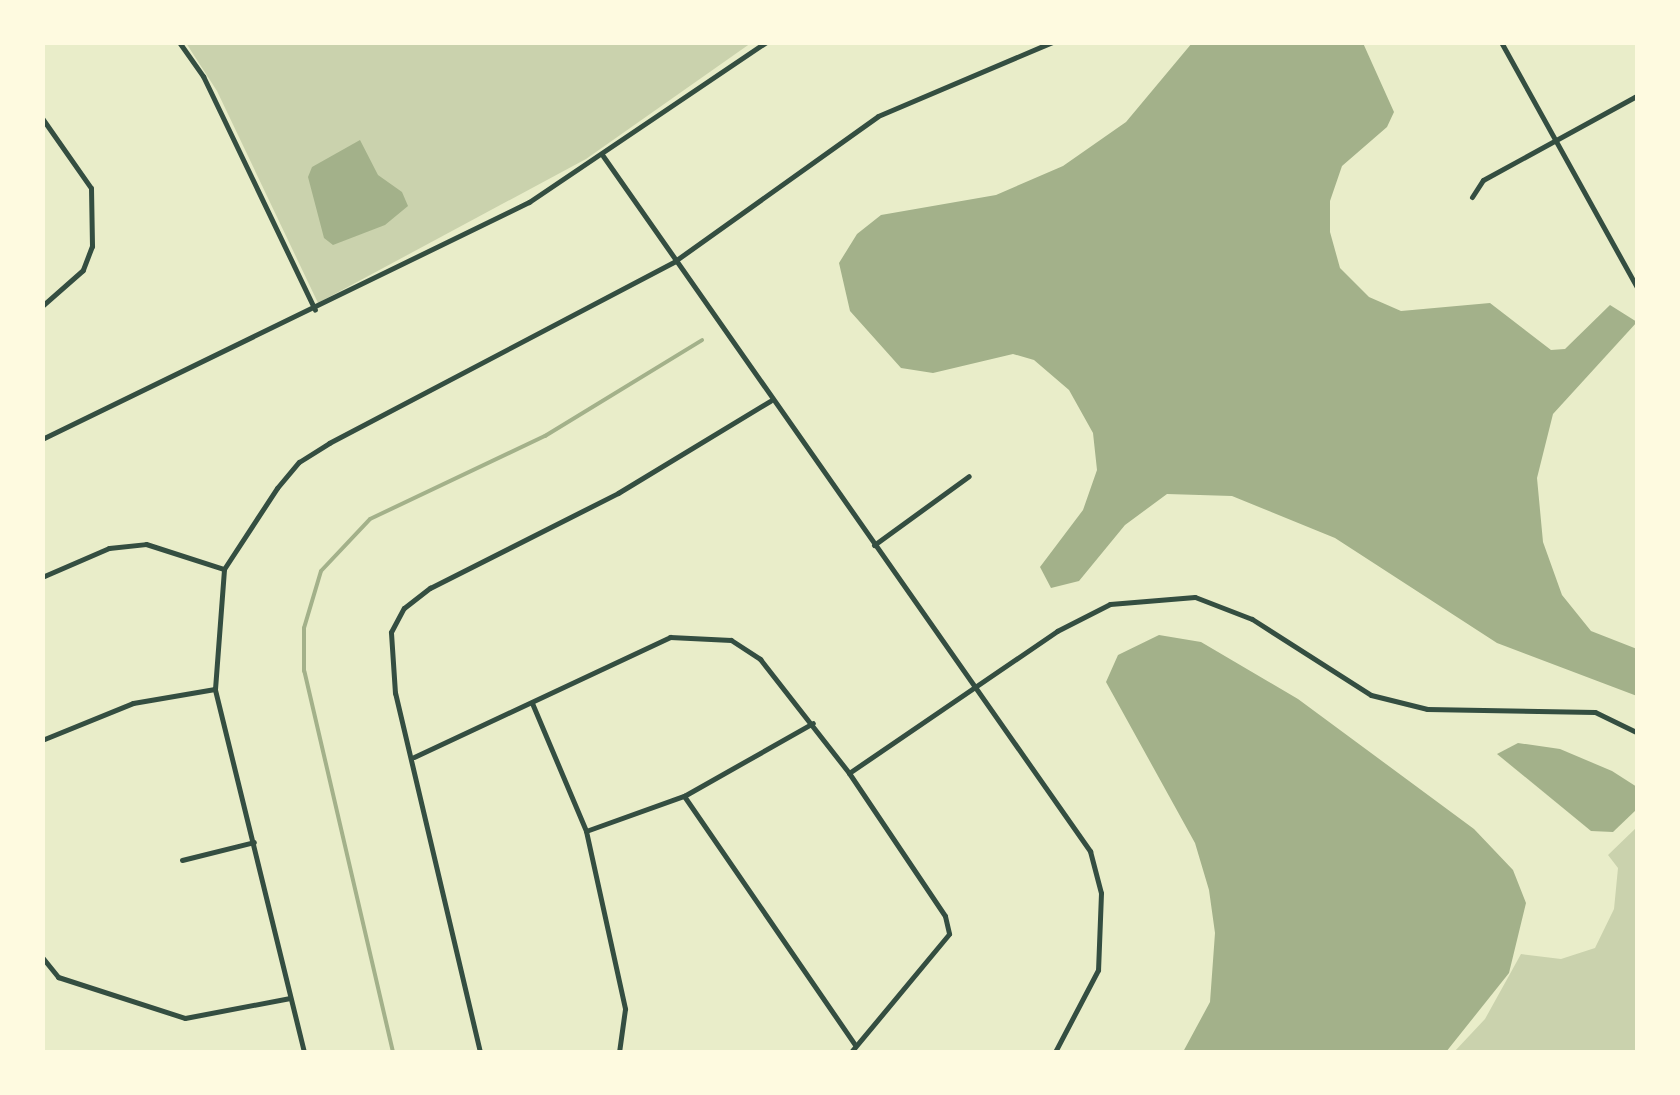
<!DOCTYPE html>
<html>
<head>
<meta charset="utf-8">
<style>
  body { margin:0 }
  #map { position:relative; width:1680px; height:1095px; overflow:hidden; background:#e9edc9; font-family:"Asap Condensed",sans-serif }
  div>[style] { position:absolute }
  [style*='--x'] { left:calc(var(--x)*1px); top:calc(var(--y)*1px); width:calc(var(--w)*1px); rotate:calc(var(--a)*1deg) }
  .green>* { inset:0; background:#cad2ad }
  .water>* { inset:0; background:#a3b18a }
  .stream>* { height:4px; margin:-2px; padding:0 2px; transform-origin:2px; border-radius:2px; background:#a3b18a }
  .minor>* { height:5px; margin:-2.5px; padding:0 2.5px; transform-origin:2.5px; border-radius:2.5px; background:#344e41 }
  .tertiary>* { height:5px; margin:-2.5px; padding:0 2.5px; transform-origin:2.5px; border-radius:2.5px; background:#344e41 }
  span { translate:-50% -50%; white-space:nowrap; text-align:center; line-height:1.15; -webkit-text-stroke:10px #fefae0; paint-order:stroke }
  .frame { position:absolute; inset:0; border:45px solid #fefae0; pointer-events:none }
</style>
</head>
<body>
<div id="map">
  <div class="green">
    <i style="clip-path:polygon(186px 43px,751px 43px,586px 159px,318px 303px,217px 91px)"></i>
    <i style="clip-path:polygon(1637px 827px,1637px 1052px,1454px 1052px,1485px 1019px,1521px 954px,1561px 959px,1595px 948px,1614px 909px,1618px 868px,1608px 855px)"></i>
  </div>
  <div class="water">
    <i style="clip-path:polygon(1192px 43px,1363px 43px,1394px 112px,1387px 127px,1342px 166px,1330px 201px,1330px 232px,1340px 268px,1369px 297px,1401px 311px,1490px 303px,1551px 350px,1565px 349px,1610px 305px,1637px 322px,1553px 414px,1537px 478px,1543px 542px,1562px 595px,1591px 631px,1637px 649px,1637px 696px,1497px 643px,1335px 538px,1232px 496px,1167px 494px,1125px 525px,1079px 581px,1051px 588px,1040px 567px,1083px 510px,1097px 470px,1093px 433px,1069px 390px,1034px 360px,1013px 354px,933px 373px,901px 368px,850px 311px,839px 263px,857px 234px,881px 215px,996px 195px,1063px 166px,1126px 122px)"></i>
    <i style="clip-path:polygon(360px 140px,378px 175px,402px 192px,408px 206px,385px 225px,333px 245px,324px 238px,308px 177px,312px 167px)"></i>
    <i style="clip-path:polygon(1159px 635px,1201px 642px,1298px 699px,1474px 829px,1513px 870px,1526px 903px,1509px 973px,1446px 1052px,1183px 1052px,1210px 1002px,1215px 933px,1209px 890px,1195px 843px,1106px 682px,1118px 655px)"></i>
    <i style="clip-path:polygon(1518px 743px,1560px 749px,1612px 771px,1637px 787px,1637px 809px,1613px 832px,1591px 831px,1497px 754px)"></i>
  </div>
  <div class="stream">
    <i style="--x:393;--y:1052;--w:391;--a:-103.1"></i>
    <i style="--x:304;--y:671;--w:43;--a:-90"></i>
    <i style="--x:304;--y:628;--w:59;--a:-73.4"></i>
    <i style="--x:321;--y:571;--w:71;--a:-46.7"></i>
    <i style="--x:370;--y:519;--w:194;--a:-25.4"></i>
    <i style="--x:545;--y:436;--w:184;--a:-31.4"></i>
  </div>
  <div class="minor">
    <i style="--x:179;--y:42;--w:42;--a:54.8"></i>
    <i style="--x:203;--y:76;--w:259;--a:64.4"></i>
    <i style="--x:1501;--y:42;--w:282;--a:61"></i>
    <i style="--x:42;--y:118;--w:85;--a:55"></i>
    <i style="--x:91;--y:188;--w:58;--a:89"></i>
    <i style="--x:92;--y:246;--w:26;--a:111"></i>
    <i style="--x:83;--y:270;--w:55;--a:138.7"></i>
    <i style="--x:603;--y:156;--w:849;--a:54.98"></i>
    <i style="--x:1090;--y:851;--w:43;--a:75.3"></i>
    <i style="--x:1101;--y:893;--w:77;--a:92.2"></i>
    <i style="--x:1098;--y:970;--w:93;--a:117.7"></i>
    <i style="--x:1472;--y:197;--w:20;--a:-57"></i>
    <i style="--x:1483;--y:180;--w:177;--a:-28.7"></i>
    <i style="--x:874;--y:545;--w:117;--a:-36"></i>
    <i style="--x:42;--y:577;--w:73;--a:-23.4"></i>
    <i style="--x:109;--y:548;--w:37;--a:-6"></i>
    <i style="--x:146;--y:544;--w:82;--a:17.8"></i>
    <i style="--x:532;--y:703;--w:139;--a:67.1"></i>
    <i style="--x:586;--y:831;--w:182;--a:77.6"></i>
    <i style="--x:625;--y:1009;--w:43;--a:97.9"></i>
    <i style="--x:42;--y:740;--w:98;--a:-22.1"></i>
    <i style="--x:133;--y:703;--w:83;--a:-9.7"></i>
    <i style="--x:414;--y:757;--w:283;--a:-25.1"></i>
    <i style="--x:670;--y:637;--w:61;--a:2.8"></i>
    <i style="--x:731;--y:640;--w:35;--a:33"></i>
    <i style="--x:760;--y:659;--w:145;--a:52"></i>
    <i style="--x:849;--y:773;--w:172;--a:56.1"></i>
    <i style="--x:945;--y:916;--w:18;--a:77"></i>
    <i style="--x:949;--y:934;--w:153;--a:129.7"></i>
    <i style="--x:849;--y:773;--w:252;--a:-34.3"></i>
    <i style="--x:1057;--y:631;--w:59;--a:-27"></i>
    <i style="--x:1110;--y:604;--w:85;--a:-4.7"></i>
    <i style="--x:1195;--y:597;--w:61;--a:21.1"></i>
    <i style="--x:1252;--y:619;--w:141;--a:32.6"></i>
    <i style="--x:1371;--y:695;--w:58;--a:14"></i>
    <i style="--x:1427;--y:709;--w:168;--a:1"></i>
    <i style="--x:1595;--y:712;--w:48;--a:26"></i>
    <i style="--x:684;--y:796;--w:302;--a:55.5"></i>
    <i style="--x:586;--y:831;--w:104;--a:-19.7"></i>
    <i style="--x:684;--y:796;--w:148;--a:-29.5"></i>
    <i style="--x:182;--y:860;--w:74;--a:-14"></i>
    <i style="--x:42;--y:957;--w:26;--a:51"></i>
    <i style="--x:58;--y:977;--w:133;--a:17.9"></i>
    <i style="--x:185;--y:1018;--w:107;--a:-10.8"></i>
    <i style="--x:304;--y:1052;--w:374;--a:-103.8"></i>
    <i style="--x:215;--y:689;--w:120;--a:-85.7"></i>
    <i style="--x:224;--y:569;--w:97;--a:-56.8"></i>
    <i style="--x:277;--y:488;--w:34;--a:-50"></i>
    <i style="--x:299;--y:462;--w:36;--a:-32"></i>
    <i style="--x:329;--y:443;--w:391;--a:-27.7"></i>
    <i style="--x:675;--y:261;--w:249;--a:-35.5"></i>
    <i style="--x:878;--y:116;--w:189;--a:-23"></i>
    <i style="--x:480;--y:1052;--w:369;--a:-103.3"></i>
    <i style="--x:395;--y:693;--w:61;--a:-93.8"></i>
    <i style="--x:391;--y:632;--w:27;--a:-62"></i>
    <i style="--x:404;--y:608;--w:33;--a:-38"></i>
    <i style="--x:430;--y:588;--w:211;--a:-26.8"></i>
    <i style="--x:618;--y:493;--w:178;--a:-31.2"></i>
  </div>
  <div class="tertiary">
    <i style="--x:42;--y:439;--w:542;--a:-25.95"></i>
    <i style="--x:529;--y:202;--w:286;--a:-34"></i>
  </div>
  <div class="frame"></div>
</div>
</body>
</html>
